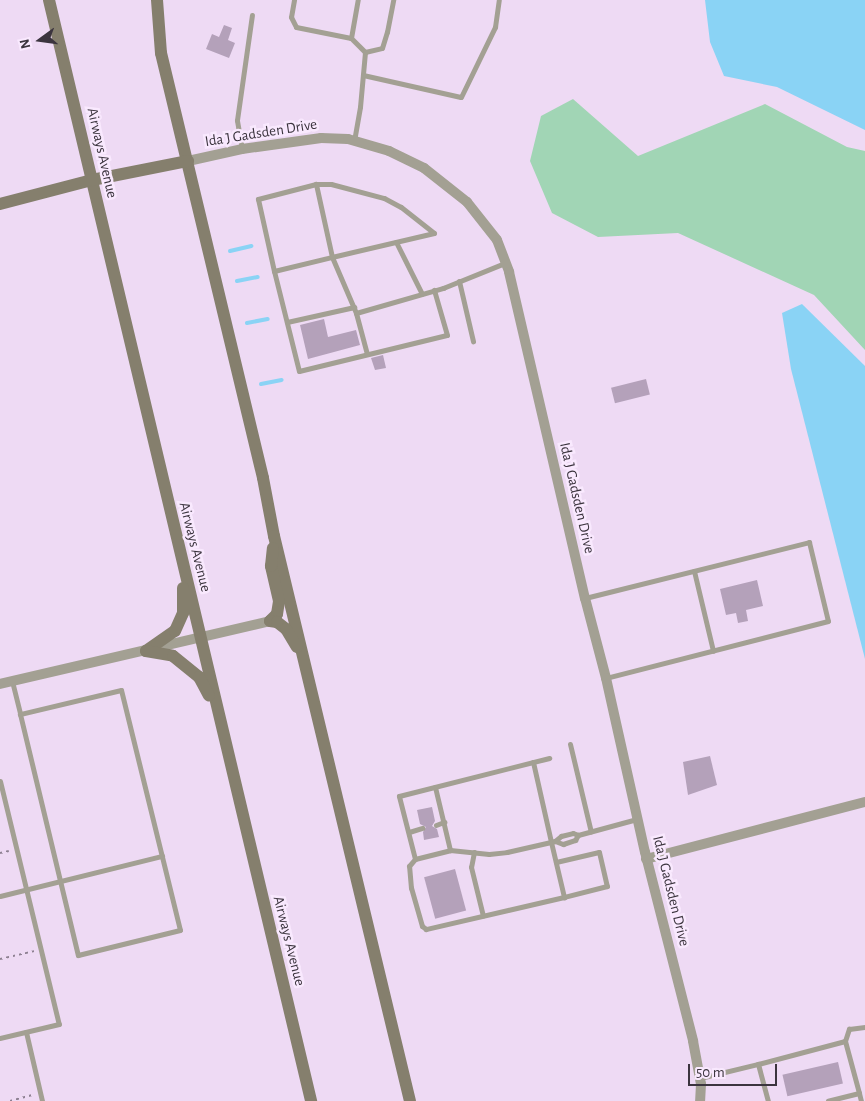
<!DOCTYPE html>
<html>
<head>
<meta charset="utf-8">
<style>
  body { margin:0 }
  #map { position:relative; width:865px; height:1101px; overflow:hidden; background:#eedaf4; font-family:"Alegreya Sans",sans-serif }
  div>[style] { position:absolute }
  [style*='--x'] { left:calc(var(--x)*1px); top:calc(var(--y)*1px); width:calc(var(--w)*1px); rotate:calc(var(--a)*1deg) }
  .green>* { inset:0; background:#a1d5b5 }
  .water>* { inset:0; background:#8ad3f5 }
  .stream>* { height:4px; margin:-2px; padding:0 2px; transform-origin:2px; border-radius:2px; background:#8ad3f5 }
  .building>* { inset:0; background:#b4a1ba; transform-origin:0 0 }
  .path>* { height:2px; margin-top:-1px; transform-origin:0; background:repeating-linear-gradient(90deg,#8e8192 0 2.5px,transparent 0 6.5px) }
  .lane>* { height:5px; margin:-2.5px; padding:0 2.5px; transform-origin:2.5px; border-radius:2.5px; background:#a3a093 }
  .street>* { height:10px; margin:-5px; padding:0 5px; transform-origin:5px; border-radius:5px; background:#a3a093 }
  .secondary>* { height:12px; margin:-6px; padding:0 6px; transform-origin:6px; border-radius:6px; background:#857f6d }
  span { translate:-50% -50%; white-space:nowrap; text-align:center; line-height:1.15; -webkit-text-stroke:5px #f9e9fe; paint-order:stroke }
  .street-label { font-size:15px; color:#3b343e }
  .north { position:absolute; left:15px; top:15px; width:50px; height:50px; -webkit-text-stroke:4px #f9e9fe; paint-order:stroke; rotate:256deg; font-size:14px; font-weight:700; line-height:20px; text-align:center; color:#3b343e }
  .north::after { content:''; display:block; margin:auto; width:18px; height:22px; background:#3b343e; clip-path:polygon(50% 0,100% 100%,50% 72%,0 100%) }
  .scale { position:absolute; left:688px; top:1064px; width:89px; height:22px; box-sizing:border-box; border:2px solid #3b343e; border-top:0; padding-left:6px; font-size:15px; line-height:18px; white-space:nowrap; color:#3b343e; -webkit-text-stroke:4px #f9e9fe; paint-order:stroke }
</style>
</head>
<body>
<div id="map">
  <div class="green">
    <i style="clip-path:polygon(573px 99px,638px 156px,765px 104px,847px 147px,865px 151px,865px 350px,814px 295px,678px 233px,598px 237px,552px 213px,530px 161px,541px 116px)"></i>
  </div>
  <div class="water">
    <i style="clip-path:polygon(705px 0,865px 0,865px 130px,777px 87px,724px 76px,710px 42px)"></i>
    <i style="clip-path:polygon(802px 304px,865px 366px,865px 659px,791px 369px,782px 313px)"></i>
  </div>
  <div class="stream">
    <i style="--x:230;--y:251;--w:22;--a:-13"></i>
    <i style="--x:237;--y:281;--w:21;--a:-11"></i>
    <i style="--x:247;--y:323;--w:21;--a:-11"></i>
    <i style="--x:261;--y:384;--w:21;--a:-11"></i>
  </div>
  <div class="building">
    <i style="clip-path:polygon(224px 25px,232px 28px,228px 40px,235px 43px,229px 58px,206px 49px,212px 34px,219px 37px)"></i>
    <i style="clip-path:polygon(324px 319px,328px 337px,356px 330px,360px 345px,308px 359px,300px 325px)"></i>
    <i style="clip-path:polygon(383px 355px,386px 368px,375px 370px,371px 358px)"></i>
    <i style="left:646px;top:379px;width:16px;height:36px;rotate:76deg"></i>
    <i style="clip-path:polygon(757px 580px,763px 606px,746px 610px,748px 621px,738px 623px,736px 613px,726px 615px,720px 589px)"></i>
    <i style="clip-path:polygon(710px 756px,717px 785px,688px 795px,683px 762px)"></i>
    <i style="clip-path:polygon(432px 807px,435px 821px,432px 826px,437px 829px,439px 837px,424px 840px,423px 832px,426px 827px,420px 824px,417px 810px)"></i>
    <i style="left:455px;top:869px;width:43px;height:32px;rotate:75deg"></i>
    <i style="left:838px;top:1062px;width:22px;height:57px;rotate:77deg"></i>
  </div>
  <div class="path">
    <i style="--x:0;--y:853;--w:9;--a:-13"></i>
    <i style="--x:0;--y:959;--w:35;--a:-13"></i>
    <i style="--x:10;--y:1101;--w:24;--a:-15"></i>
  </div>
  <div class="lane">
    <i style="--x:294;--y:0;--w:17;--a:100"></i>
    <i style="--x:291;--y:17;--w:11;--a:63"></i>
    <i style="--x:296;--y:27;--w:56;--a:11.3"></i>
    <i style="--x:351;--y:38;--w:20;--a:45"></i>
    <i style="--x:365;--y:52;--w:55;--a:95.2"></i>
    <i style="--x:360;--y:107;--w:34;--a:100"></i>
    <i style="--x:351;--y:38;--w:39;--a:-80"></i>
    <i style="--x:365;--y:52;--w:17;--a:-13"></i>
    <i style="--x:382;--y:48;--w:17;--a:-73"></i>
    <i style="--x:387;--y:32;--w:33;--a:-79"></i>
    <i style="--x:363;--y:75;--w:100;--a:12.7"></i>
    <i style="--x:461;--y:97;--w:78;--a:-64.1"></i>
    <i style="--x:495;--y:27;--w:27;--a:-82"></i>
    <i style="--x:242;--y:149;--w:29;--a:-100"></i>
    <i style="--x:237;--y:120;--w:106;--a:-81.9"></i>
    <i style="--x:316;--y:184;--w:60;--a:165.5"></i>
    <i style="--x:258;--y:199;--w:74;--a:77.5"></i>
    <i style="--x:274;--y:271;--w:60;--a:-13.6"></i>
    <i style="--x:332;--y:257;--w:75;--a:-102.4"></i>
    <i style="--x:316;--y:184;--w:15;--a:0"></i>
    <i style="--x:331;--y:184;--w:55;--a:14.8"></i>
    <i style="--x:384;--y:198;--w:19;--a:28"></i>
    <i style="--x:401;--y:207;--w:42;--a:38.2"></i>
    <i style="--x:434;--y:233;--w:105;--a:166.8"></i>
    <i style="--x:332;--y:257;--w:61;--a:66.8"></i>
    <i style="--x:356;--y:313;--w:91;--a:-16"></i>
    <i style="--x:443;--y:288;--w:67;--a:-22"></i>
    <i style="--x:396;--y:242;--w:58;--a:63.4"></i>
    <i style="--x:274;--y:271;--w:103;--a:76"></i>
    <i style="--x:299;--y:371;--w:152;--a:-13.7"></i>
    <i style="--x:447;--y:335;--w:47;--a:-106.1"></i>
    <i style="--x:459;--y:281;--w:62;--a:76.9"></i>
    <i style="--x:356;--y:313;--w:42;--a:75"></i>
    <i style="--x:287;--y:322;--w:69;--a:-12.6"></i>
    <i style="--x:694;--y:571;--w:82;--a:76.6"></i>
    <i style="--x:585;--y:598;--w:231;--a:-14"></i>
    <i style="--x:809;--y:542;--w:81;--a:76.5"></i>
    <i style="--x:828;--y:621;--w:229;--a:165.6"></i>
    <i style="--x:12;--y:681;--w:34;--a:76"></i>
    <i style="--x:20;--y:714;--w:248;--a:76.5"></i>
    <i style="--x:78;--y:955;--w:105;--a:-13.8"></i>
    <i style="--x:180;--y:930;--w:247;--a:-103.8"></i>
    <i style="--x:121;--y:690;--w:104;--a:166.6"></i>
    <i style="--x:570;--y:744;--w:90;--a:76.6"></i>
    <i style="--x:533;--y:762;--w:82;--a:77.3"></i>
    <i style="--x:551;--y:842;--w:57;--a:76.7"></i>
    <i style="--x:564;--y:897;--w:142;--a:166.9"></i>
    <i style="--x:426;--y:929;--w:5;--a:-143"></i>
    <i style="--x:422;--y:926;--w:40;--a:-106"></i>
    <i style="--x:411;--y:888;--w:22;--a:-95"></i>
    <i style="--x:409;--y:866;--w:9;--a:-49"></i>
    <i style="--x:415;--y:859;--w:36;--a:-14"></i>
    <i style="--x:450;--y:850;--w:39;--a:6"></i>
    <i style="--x:489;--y:854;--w:18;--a:-6"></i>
    <i style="--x:507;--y:852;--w:45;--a:-12.8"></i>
    <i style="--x:551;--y:842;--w:4;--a:-14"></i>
    <i style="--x:555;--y:841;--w:8;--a:-40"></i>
    <i style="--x:561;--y:836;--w:12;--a:-14"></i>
    <i style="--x:573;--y:833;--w:5;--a:22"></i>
    <i style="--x:578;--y:835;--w:61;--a:-15.2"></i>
    <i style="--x:0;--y:781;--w:250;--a:76.4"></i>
    <i style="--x:59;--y:1024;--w:61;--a:166.7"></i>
    <i style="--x:435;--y:787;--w:65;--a:76.6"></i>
    <i style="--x:436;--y:825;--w:9;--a:-21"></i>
    <i style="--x:409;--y:832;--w:14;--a:-17"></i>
    <i style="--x:555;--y:841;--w:9;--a:21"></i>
    <i style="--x:563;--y:844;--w:13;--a:-18"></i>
    <i style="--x:575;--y:840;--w:6;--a:-59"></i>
    <i style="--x:474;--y:852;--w:15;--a:101"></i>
    <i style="--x:471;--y:867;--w:50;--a:76.2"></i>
    <i style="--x:415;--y:859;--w:65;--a:-104.3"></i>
    <i style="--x:399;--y:796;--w:155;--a:-14.2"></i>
    <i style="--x:556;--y:862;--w:44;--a:-13.1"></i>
    <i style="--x:599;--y:852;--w:35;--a:77"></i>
    <i style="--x:607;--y:886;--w:44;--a:165.7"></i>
    <i style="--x:0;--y:896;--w:167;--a:-13.9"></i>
    <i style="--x:26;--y:1032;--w:71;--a:76.9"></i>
    <i style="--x:845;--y:1041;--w:13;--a:-72"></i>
    <i style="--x:849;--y:1029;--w:16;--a:-7"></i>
    <i style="--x:758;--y:1064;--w:90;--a:-14.8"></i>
    <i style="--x:845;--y:1041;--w:54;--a:74.9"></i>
    <i style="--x:859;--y:1093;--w:32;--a:166"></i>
    <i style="--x:700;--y:1078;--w:60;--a:-13.6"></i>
    <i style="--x:758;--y:1064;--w:38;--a:75"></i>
    <i style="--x:859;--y:1093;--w:8;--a:76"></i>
  </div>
  <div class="street">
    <i style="--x:188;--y:161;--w:55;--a:-12.5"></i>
    <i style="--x:242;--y:149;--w:80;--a:-7.9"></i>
    <i style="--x:321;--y:138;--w:27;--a:2"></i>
    <i style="--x:348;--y:139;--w:43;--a:16.3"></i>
    <i style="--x:389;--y:151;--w:39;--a:26"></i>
    <i style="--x:424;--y:168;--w:55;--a:38.3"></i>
    <i style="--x:467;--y:202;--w:48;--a:51.7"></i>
    <i style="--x:497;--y:240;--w:34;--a:69"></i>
    <i style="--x:509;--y:272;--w:335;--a:76.9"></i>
    <i style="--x:585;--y:598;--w:83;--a:75.3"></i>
    <i style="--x:606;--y:678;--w:178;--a:77.4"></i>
    <i style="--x:645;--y:852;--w:195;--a:75.7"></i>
    <i style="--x:693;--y:1041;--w:44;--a:79.5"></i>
    <i style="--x:701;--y:1084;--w:17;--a:93"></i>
    <i style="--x:0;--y:684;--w:277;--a:-13.1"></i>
    <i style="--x:646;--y:859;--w:226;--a:-14.6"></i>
  </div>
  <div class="secondary">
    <i style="--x:49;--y:0;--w:1132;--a:76.61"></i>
    <i style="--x:157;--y:0;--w:53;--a:85.7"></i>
    <i style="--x:161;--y:53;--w:437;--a:76.5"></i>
    <i style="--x:263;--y:478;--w:59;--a:79.3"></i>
    <i style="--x:274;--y:536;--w:581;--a:76.47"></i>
    <i style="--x:0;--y:204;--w:95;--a:-14.6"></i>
    <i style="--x:92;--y:180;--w:98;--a:-11.2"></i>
    <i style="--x:270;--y:621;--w:10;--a:-45"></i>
    <i style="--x:277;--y:614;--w:13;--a:-81"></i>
    <i style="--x:279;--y:601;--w:36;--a:-103"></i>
    <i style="--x:271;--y:566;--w:18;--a:-84"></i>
    <i style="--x:270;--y:621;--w:7;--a:8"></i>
    <i style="--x:277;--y:622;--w:11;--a:38"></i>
    <i style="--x:286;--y:629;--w:21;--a:59"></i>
    <i style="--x:146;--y:651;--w:35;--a:-35"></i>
    <i style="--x:175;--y:631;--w:20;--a:-66"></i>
    <i style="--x:183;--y:613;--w:25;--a:-90"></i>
    <i style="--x:146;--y:651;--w:27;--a:10"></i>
    <i style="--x:173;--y:656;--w:33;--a:39"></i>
    <i style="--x:199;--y:677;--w:21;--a:62"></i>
  </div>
  <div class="street-label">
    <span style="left:261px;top:133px;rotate:-9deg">Ida J Gadsden Drive</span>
    <span style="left:102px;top:153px;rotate:77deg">Airways Avenue</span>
    <span style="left:577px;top:498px;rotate:77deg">Ida J Gadsden Drive</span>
    <span style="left:195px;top:547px;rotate:76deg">Airways Avenue</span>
    <span style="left:671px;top:891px;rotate:76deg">Ida J Gadsden Drive</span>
    <span style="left:289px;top:941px;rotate:76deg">Airways Avenue</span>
  </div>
  <div class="north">N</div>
  <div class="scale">50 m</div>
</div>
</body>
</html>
